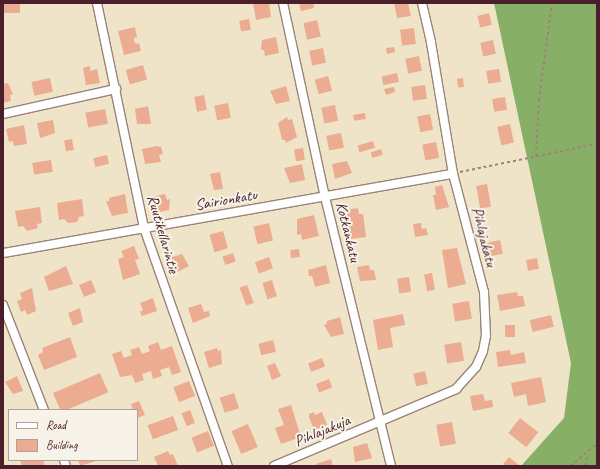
<!DOCTYPE html>
<html>
<head>
<meta charset="utf-8">
<style>
  body { margin:0 }
  #map { position:relative; width:600px; height:469px; overflow:hidden; background:#efe4c7; font-family:Caveat,sans-serif }
  div>[style] { position:absolute }
  [style*='--x'] { left:calc(var(--x)*1px); top:calc(var(--y)*1px); width:calc(var(--w)*1px); rotate:calc(var(--a)*1deg) }
  .forest>* { inset:0; background:#87af65 }
  .building>* { inset:0; background:#ecac91; transform-origin:0 0 }
  .path>* { height:2px; margin-top:-1px; transform-origin:0; background:repeating-linear-gradient(90deg,#9c8279 0 3px,transparent 0 6px) }
  .roads { filter:drop-shadow(1px 0 #9c8279) drop-shadow(-1px 0 #9c8279) drop-shadow(0 1px #9c8279) drop-shadow(0 -1px #9c8279) }
  .minor>* { height:8px; margin:-4px; padding:0 4px; transform-origin:4px; border-radius:4px; background:#fff }
  span { translate:-50% -50%; white-space:nowrap; text-align:center; line-height:1.15; -webkit-text-stroke:4px #f7f3e8; paint-order:stroke }
  .street-label { font-size:16px; color:#4a1f2b }
  .frame { position:absolute; inset:0; border:4px solid #4a1f2b; pointer-events:none }
  .legend { position:absolute; left:8px; top:409px; width:130px; height:52px; box-sizing:border-box; background:#f7f3e8; border:1px solid #b29e9c; margin:0; padding:5px 7px; list-style:none; font-size:12px; color:#4a1f2b }
  .legend li { display:flex; align-items:center; gap:8px; height:20px }
  .legend b { width:20px; border:1px solid #b29e9c }
</style>
</head>
<body>
<div id="map">
  <div class="forest">
    <i style="clip-path:polygon(494px 3px,597px 3px,597px 466px,521px 466px,564px 418px,571px 363px)"></i>
  </div>
  <div class="building">
    <i style="left:4px;top:3px;width:16px;height:10px"></i>
    <i style="clip-path:polygon(253px 3px,269px 3px,271px 17px,256px 20px)"></i>
    <i style="clip-path:polygon(299px 3px,313px 3px,314px 8px,301px 11px)"></i>
    <i style="clip-path:polygon(394px 3px,408px 3px,411px 16px,397px 18px)"></i>
    <i style="left:489px;top:13px;width:12px;height:12px;rotate:76deg"></i>
    <i style="left:249px;top:19px;width:11px;height:10px;rotate:80deg"></i>
    <i style="left:317px;top:20px;width:17px;height:14px;rotate:77deg"></i>
    <i style="clip-path:polygon(135px 27px,137px 37px,134px 38px,134px 41px,136px 44px,139px 43px,141px 51px,124px 55px,118px 31px)"></i>
    <i style="left:414px;top:28px;width:16px;height:14px;rotate:83deg"></i>
    <i style="clip-path:polygon(276px 37px,279px 53px,265px 56px,264px 50px,261px 50px,262px 40px)"></i>
    <i style="left:493px;top:40px;width:14px;height:13px;rotate:78deg"></i>
    <i style="clip-path:polygon(394px 47px,395px 52px,387px 54px,386px 48px)"></i>
    <i style="left:323px;top:48px;width:15px;height:14px;rotate:79deg"></i>
    <i style="left:419px;top:56px;width:15px;height:14px;rotate:79deg"></i>
    <i style="left:143px;top:65px;width:15px;height:18px;rotate:74deg"></i>
    <i style="clip-path:polygon(90px 66px,90px 71px,97px 69px,100px 83px,86px 85px,83px 68px)"></i>
    <i style="left:499px;top:69px;width:13px;height:13px;rotate:81deg"></i>
    <i style="left:397px;top:73px;width:9px;height:16px;rotate:77deg"></i>
    <i style="left:328px;top:76px;width:15px;height:14px;rotate:74deg"></i>
    <i style="left:50px;top:78px;width:14px;height:19px;rotate:78deg"></i>
    <i style="left:463px;top:78px;width:9px;height:6px;rotate:84deg"></i>
    <i style="clip-path:polygon(8px 83px,13px 94px,10px 95px,11px 101px,3px 103px,3px 84px)"></i>
    <i style="left:425px;top:85px;width:14px;height:14px;rotate:82deg"></i>
    <i style="clip-path:polygon(286px 86px,290px 101px,276px 104px,270px 91px)"></i>
    <i style="clip-path:polygon(394px 87px,395px 92px,386px 95px,384px 89px)"></i>
    <i style="left:204px;top:95px;width:15px;height:10px;rotate:79deg"></i>
    <i style="left:505px;top:97px;width:13px;height:13px;rotate:81deg"></i>
    <i style="left:228px;top:103px;width:15px;height:14px;rotate:79deg"></i>
    <i style="left:335px;top:105px;width:16px;height:14px;rotate:79deg"></i>
    <i style="clip-path:polygon(148px 106px,151px 124px,137px 124px,135px 109px)"></i>
    <i style="left:105px;top:109px;width:15px;height:20px;rotate:79deg"></i>
    <i style="left:365px;top:113px;width:6px;height:12px;rotate:81deg"></i>
    <i style="left:430px;top:114px;width:16px;height:13px;rotate:79deg"></i>
    <i style="clip-path:polygon(287px 117px,288px 120px,292px 119px,297px 137px,286px 143px,285px 140px,282px 140px,278px 123px)"></i>
    <i style="clip-path:polygon(53px 120px,55px 133px,40px 138px,37px 123px)"></i>
    <i style="left:510px;top:124px;width:19px;height:13px;rotate:78deg"></i>
    <i style="clip-path:polygon(24px 125px,27px 144px,14px 146px,13px 141px,9px 142px,6px 129px)"></i>
    <i style="left:341px;top:133px;width:15px;height:15px;rotate:79deg"></i>
    <i style="left:72px;top:139px;width:11px;height:8px;rotate:80deg"></i>
    <i style="left:373px;top:141px;width:7px;height:16px;rotate:74deg"></i>
    <i style="left:436px;top:142px;width:16px;height:14px;rotate:79deg"></i>
    <i style="clip-path:polygon(157px 146px,161px 147px,163px 154px,159px 155px,161px 162px,145px 164px,142px 149px)"></i>
    <i style="left:303px;top:148px;width:12px;height:9px;rotate:81deg"></i>
    <i style="left:381px;top:149px;width:6px;height:11px;rotate:72deg"></i>
    <i style="left:107px;top:155px;width:9px;height:14px;rotate:77deg"></i>
    <i style="left:51px;top:160px;width:12px;height:19px;rotate:81deg"></i>
    <i style="clip-path:polygon(347px 161px,352px 173px,335px 179px,332px 164px)"></i>
    <i style="clip-path:polygon(302px 164px,305px 180px,290px 183px,284px 168px)"></i>
    <i style="clip-path:polygon(220px 172px,223px 189px,214px 190px,210px 174px)"></i>
    <i style="left:487px;top:184px;width:23px;height:11px;rotate:80deg"></i>
    <i style="clip-path:polygon(442px 185px,449px 207px,436px 210px,433px 195px,436px 195px,435px 187px)"></i>
    <i style="clip-path:polygon(125px 194px,128px 213px,112px 216px,106px 201px,109px 201px,109px 198px)"></i>
    <i style="clip-path:polygon(165px 194px,167px 200px,170px 199px,169px 210px,155px 213px,151px 197px)"></i>
    <i style="clip-path:polygon(82px 199px,84px 216px,79px 217px,77px 222px,68px 223px,64px 219px,59px 220px,57px 203px)"></i>
    <i style="clip-path:polygon(40px 207px,42px 223px,37px 224px,38px 228px,27px 231px,23px 226px,18px 227px,15px 211px)"></i>
    <i style="clip-path:polygon(358px 208px,359px 214px,363px 214px,366px 237px,351px 239px,345px 210px)"></i>
    <i style="clip-path:polygon(314px 215px,319px 236px,302px 240px,301px 234px,297px 235px,297px 219px)"></i>
    <i style="left:269px;top:223px;width:18px;height:16px;rotate:77deg"></i>
    <i style="clip-path:polygon(421px 223px,422px 229px,426px 228px,428px 235px,415px 237px,413px 224px)"></i>
    <i style="left:223px;top:231px;width:18px;height:14px;rotate:74deg"></i>
    <i style="left:500px;top:240px;width:14px;height:14px;rotate:78deg"></i>
    <i style="clip-path:polygon(134px 246px,139px 259px,135px 260px,140px 274px,123px 280px,118px 259px,124px 257px,121px 251px)"></i>
    <i style="clip-path:polygon(457px 248px,466px 284px,448px 288px,442px 250px)"></i>
    <i style="left:299px;top:249px;width:8px;height:9px;rotate:83deg"></i>
    <i style="left:233px;top:253px;width:9px;height:11px;rotate:72deg"></i>
    <i style="clip-path:polygon(182px 254px,189px 266px,175px 273px,169px 258px)"></i>
    <i style="left:269px;top:257px;width:12px;height:15px;rotate:70deg"></i>
    <i style="left:537px;top:258px;width:11px;height:11px;rotate:80deg"></i>
    <i style="clip-path:polygon(326px 265px,330px 283px,315px 287px,312px 276px,309px 276px,308px 270px)"></i>
    <i style="clip-path:polygon(369px 265px,370px 270px,374px 270px,376px 280px,360px 281px,357px 267px)"></i>
    <i style="clip-path:polygon(66px 266px,73px 284px,49px 291px,44px 277px)"></i>
    <i style="left:432px;top:273px;width:17px;height:8px;rotate:80deg"></i>
    <i style="left:409px;top:277px;width:15px;height:12px;rotate:82deg"></i>
    <i style="left:91px;top:280px;width:13px;height:13px;rotate:67deg"></i>
    <i style="left:272px;top:280px;width:17px;height:10px;rotate:73deg"></i>
    <i style="left:247px;top:285px;width:19px;height:8px;rotate:69deg"></i>
    <i style="clip-path:polygon(32px 288px,36px 311px,27px 315px,25px 310px,21px 312px,17px 301px,22px 299px,20px 293px)"></i>
    <i style="clip-path:polygon(517px 292px,518px 296px,523px 296px,525px 306px,500px 311px,497px 295px)"></i>
    <i style="clip-path:polygon(153px 298px,157px 311px,142px 316px,140px 312px,143px 310px,140px 303px)"></i>
    <i style="left:469px;top:301px;width:18px;height:17px;rotate:81deg"></i>
    <i style="clip-path:polygon(201px 304px,204px 312px,209px 311px,210px 316px,193px 323px,188px 308px)"></i>
    <i style="clip-path:polygon(80px 308px,83px 322px,73px 326px,68px 313px)"></i>
    <i style="clip-path:polygon(403px 314px,405px 325px,390px 328px,393px 347px,378px 350px,373px 320px)"></i>
    <i style="left:551px;top:315px;width:12px;height:22px;rotate:76deg"></i>
    <i style="clip-path:polygon(340px 317px,344px 334px,331px 337px,324px 325px,327px 324px,327px 321px)"></i>
    <i style="left:505px;top:325px;width:10px;height:12px"></i>
    <i style="clip-path:polygon(70px 337px,77px 357px,44px 370px,38px 355px,43px 352px,42px 348px)"></i>
    <i style="left:273px;top:340px;width:12px;height:15px;rotate:76deg"></i>
    <i style="clip-path:polygon(158px 342px,161px 350px,172px 346px,181px 372px,172px 375px,169px 367px,160px 370px,162px 376px,153px 379px,151px 371px,142px 374px,144px 380px,135px 383px,132px 375px,120px 377px,112px 354px,121px 351px,124px 358px,132px 355px,130px 350px,139px 347px,142px 354px,150px 351px,148px 346px)"></i>
    <i style="left:461px;top:342px;width:19px;height:17px;rotate:81deg"></i>
    <i style="clip-path:polygon(217px 348px,218px 351px,221px 350px,222px 364px,209px 368px,204px 352px)"></i>
    <i style="clip-path:polygon(510px 350px,511px 355px,524px 352px,526px 363px,498px 367px,496px 352px)"></i>
    <i style="left:322px;top:358px;width:9px;height:15px;rotate:69deg"></i>
    <i style="clip-path:polygon(275px 363px,281px 376px,272px 380px,267px 366px)"></i>
    <i style="left:425px;top:371px;width:13px;height:12px;rotate:77deg"></i>
    <i style="left:100px;top:373px;width:21px;height:51px;rotate:67deg"></i>
    <i style="clip-path:polygon(17px 376px,23px 391px,13px 394px,5px 382px)"></i>
    <i style="clip-path:polygon(541px 377px,546px 402px,528px 406px,526px 394px,514px 397px,511px 383px)"></i>
    <i style="left:329px;top:379px;width:9px;height:14px;rotate:69deg"></i>
    <i style="left:189px;top:381px;width:16px;height:17px;rotate:68deg"></i>
    <i style="left:234px;top:393px;width:16px;height:15px;rotate:72deg"></i>
    <i style="clip-path:polygon(483px 394px,485px 401px,492px 400px,493px 407px,473px 411px,470px 396px)"></i>
    <i style="clip-path:polygon(139px 401px,145px 415px,137px 418px,137px 410px,133px 410px,131px 404px)"></i>
    <i style="clip-path:polygon(291px 405px,301px 437px,281px 444px,275px 428px,284px 425px,278px 409px)"></i>
    <i style="left:190px;top:410px;width:14px;height:9px;rotate:69deg"></i>
    <i style="clip-path:polygon(314px 412px,315px 415px,322px 412px,327px 425px,314px 430px,309px 417px,309px 414px)"></i>
    <i style="left:173px;top:416px;width:15px;height:27px;rotate:70deg"></i>
    <i style="left:520px;top:418px;width:23px;height:19px;rotate:38deg"></i>
    <i style="left:452px;top:422px;width:22px;height:16px;rotate:80deg"></i>
    <i style="left:248px;top:424px;width:25px;height:18px;rotate:67deg"></i>
    <i style="left:208px;top:431px;width:16px;height:18px;rotate:68deg"></i>
    <i style="clip-path:polygon(367px 443px,372px 458px,355px 462px,353px 447px)"></i>
    <i style="clip-path:polygon(168px 451px,170px 455px,173px 454px,178px 466px,158px 466px,154px 457px)"></i>
    <i style="clip-path:polygon(509px 457px,520px 466px,505px 466px,503px 464px)"></i>
    <i style="clip-path:polygon(331px 459px,333px 466px,317px 466px,316px 464px)"></i>
    <i style="clip-path:polygon(20px 460px,43px 460px,45px 466px,22px 466px)"></i>
    <i style="clip-path:polygon(78px 460px,95px 460px,96px 461px,80px 466px)"></i>
  </div>
  <div class="path">
    <i style="--x:536;--y:156;--w:56;--a:-86.9"></i>
    <i style="--x:539;--y:100;--w:98;--a:-82.4"></i>
    <i style="--x:460;--y:172;--w:140;--a:-11.6"></i>
    <i style="--x:570;--y:466;--w:35;--a:-39"></i>
    <i style="--x:585;--y:466;--w:12;--a:-76"></i>
  </div>
  <div class="roads">
    <div class="minor">
      <i style="--x:97;--y:3;--w:230;--a:78.2"></i>
      <i style="--x:144;--y:228;--w:252;--a:70.6"></i>
      <i style="--x:283;--y:3;--w:198;--a:77.8"></i>
      <i style="--x:325;--y:197;--w:277;--a:76.2"></i>
      <i style="--x:3;--y:114;--w:116;--a:-12.5"></i>
      <i style="--x:3;--y:253;--w:457;--a:-10"></i>
      <i style="--x:3;--y:305;--w:113;--a:68.7"></i>
      <i style="--x:64;--y:460;--w:6;--a:72"></i>
      <i style="--x:274;--y:466;--w:198;--a:-22.9"></i>
      <i style="--x:456;--y:389;--w:30;--a:-48"></i>
      <i style="--x:476;--y:367;--w:17;--a:-66"></i>
      <i style="--x:483;--y:351;--w:15;--a:-79"></i>
      <i style="--x:486;--y:336;--w:44;--a:-92.6"></i>
      <i style="--x:484;--y:292;--w:122;--a:-104.7"></i>
      <i style="--x:453;--y:174;--w:134;--a:-99.5"></i>
      <i style="--x:431;--y:42;--w:40;--a:-103"></i>
    </div>
  </div>
  <div class="street-label">
    <span style="left:226px;top:200px;rotate:-10deg">Sairionkatu</span>
    <span style="left:348px;top:232px;rotate:76deg">Kotkankatu</span>
    <span style="left:163px;top:234px;rotate:74deg">Ruutikellarintie</span>
    <span style="left:484px;top:237px;rotate:76deg">Pihlajakatu</span>
    <span style="left:322px;top:431px;rotate:-23deg">Pihlajakuja</span>
  </div>
  <div class="frame"></div>
  <ul class="legend">
  <li><b style="height:5px;background:#fff"></b>Road</li>
  <li><b style="height:11px;background:#ecac91"></b>Building</li>
  </ul>
</div>
</body>
</html>
